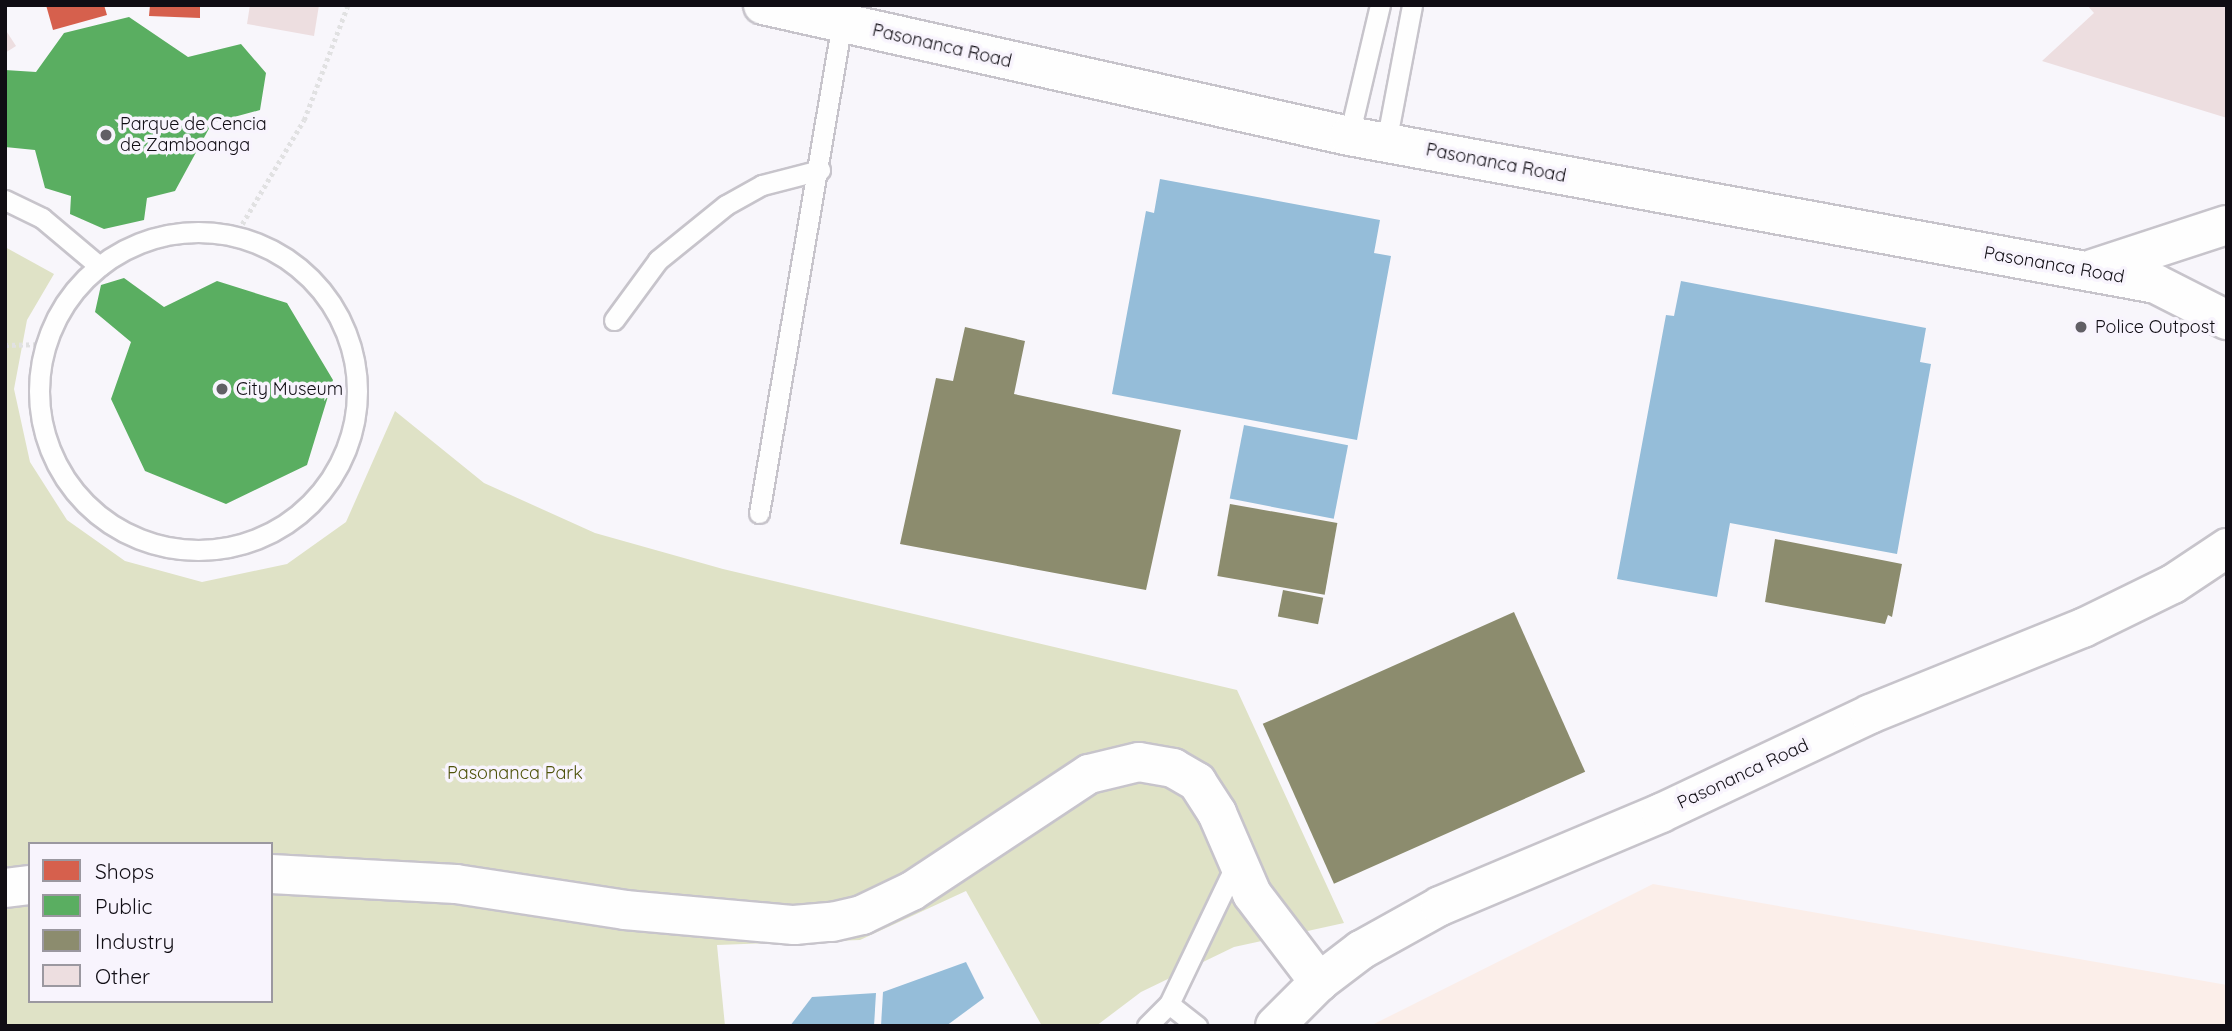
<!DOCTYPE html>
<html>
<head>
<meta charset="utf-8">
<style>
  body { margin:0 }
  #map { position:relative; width:2232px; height:1031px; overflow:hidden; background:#f8f6fb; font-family:Quicksand,sans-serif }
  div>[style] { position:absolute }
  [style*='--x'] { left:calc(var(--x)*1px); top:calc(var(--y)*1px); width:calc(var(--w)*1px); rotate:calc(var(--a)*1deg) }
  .commercial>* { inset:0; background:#fbeee9 }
  .green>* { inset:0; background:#dfe2c6 }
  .water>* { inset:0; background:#95bdd9; transform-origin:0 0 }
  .shops>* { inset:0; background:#d6604d }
  .public>* { inset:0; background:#5aae61 }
  .industry>* { inset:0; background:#8c8c6e; transform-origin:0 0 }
  .building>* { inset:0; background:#eddee0 }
  .path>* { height:4.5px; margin-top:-2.25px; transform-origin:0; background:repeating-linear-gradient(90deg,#e1e1e2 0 3.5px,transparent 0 7px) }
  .roads { filter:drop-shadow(2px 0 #c7c4cb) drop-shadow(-2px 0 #c7c4cb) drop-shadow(0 2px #c7c4cb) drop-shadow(0 -2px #c7c4cb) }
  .lane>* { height:19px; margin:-9.5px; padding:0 9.5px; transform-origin:9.5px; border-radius:9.5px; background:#fefefe }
  .lane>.ring { margin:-9.5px; padding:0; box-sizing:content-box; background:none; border:19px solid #fefefe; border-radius:50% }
  .street>* { height:38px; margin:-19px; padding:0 19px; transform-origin:19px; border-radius:19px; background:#fefefe }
  .secondary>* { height:38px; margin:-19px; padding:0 19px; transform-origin:19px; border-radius:19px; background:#fefefe }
  .dots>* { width:19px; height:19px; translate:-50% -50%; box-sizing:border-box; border:4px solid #f8f4fd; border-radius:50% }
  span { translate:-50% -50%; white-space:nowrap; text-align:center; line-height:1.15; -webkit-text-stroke:7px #f8f4fd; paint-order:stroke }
  .street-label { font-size:18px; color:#100d14 }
  .poi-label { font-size:18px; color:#100d14 }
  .left { translate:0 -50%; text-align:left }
  .park-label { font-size:18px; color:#4e520a }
  .frame { position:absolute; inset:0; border:7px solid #100d14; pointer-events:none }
  .legend { position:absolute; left:28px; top:842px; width:245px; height:161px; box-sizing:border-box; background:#f8f4fd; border:2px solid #9b98a0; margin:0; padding:9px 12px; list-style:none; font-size:21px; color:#100d14 }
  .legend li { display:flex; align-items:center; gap:14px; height:35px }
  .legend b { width:35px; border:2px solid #9b98a0 }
</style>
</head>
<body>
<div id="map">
  <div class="commercial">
    <i style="clip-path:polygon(1653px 884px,2227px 985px,2227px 1026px,1370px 1026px)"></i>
  </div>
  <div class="green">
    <i style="clip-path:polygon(evenodd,5px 247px,54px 274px,27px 320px,14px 389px,30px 462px,67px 520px,125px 561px,202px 582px,287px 564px,346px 522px,395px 411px,484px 483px,595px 533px,723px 569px,1237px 690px,1344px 923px,1234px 947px,1141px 992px,1096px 1026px,1042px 1026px,966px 891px,860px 940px,717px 945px,725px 1026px,5px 1026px,5px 247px,30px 844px,271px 844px,271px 1001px,30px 1001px,30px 844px)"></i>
  </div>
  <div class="water">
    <i style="clip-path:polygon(1160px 179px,1380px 220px,1374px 253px,1391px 256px,1357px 440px,1112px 394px,1146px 211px,1154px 213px)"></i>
    <i style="clip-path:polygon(1681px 281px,1926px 328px,1920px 362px,1931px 364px,1897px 554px,1730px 523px,1717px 597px,1617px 579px,1666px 315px,1674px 316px)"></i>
    <i style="left:1244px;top:425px;width:106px;height:75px;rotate:11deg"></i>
    <i style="clip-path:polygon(966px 962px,984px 998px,946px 1026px,881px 1026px,883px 992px)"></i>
    <i style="clip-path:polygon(876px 993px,874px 1026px,790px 1026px,812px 997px)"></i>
  </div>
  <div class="shops">
    <i style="clip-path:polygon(46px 5px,104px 5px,107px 15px,53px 30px)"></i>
    <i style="clip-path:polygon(150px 5px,200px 5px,200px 18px,149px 16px)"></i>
  </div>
  <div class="public">
    <i style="clip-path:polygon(129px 17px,188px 57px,241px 44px,266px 73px,260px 110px,212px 123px,175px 191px,147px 198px,144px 220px,104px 229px,70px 214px,71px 196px,45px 188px,35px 150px,5px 147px,5px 70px,36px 72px,64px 33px)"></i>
    <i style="clip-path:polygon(124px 278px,164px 307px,217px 281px,287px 303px,333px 380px,307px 465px,226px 504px,145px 471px,111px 399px,131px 342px,95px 312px,101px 285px)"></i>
  </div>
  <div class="industry">
    <i style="clip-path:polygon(965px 327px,1025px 341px,1014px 394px,1181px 430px,1146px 590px,900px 544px,936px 378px,953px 381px)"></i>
    <i style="left:1230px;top:504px;width:109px;height:73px;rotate:10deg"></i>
    <i style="clip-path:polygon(1775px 539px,1902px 564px,1892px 617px,1888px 615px,1885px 624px,1765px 602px)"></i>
    <i style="left:1283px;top:590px;width:41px;height:27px;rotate:11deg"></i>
    <i style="left:1514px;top:612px;width:175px;height:275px;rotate:66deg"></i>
  </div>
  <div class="building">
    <i style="clip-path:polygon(250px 5px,319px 5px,314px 36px,247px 24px)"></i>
    <i style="clip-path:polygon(2087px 5px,2227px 5px,2227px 118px,2042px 61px,2094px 13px)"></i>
    <i style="clip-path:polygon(5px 29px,16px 46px,5px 53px)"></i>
  </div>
  <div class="path">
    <i style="--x:235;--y:236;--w:135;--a:-59.3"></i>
    <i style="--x:304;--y:120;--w:123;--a:-69.1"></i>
    <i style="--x:5;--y:345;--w:41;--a:-1.4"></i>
  </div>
  <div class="roads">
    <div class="lane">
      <i style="--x:1349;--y:136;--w:135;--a:-76.7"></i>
      <i style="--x:1386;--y:143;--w:140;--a:-79.3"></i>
      <i style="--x:5;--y:200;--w:41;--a:25.9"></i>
      <i style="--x:42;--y:218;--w:75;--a:40.1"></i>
      <i class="ring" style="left:39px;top:232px;width:299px;height:299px"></i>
      <i style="--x:614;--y:320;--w:74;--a:-53.7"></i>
      <i style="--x:658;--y:260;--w:87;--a:-39"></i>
      <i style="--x:726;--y:205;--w:41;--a:-29.1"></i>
      <i style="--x:762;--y:185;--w:60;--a:-14.5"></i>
      <i style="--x:759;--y:513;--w:497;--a:-80.4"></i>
      <i style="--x:1169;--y:1004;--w:36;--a:38"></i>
      <i style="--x:1147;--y:1026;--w:31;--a:-45"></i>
      <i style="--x:1169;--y:1004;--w:157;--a:-64.4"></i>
    </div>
    <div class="street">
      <i style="--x:271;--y:874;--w:185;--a:3.1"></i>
      <i style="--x:456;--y:884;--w:171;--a:8.7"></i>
      <i style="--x:625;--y:910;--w:170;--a:5.1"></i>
      <i style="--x:794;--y:925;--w:38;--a:-5"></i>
      <i style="--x:832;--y:922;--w:31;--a:-13"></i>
      <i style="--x:862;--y:915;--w:55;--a:-25.6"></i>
      <i style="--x:912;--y:891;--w:212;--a:-33.5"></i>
      <i style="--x:1089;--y:774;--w:51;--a:-13.5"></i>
      <i style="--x:1139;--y:762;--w:35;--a:10"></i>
      <i style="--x:1173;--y:768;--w:28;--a:30"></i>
      <i style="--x:1197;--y:782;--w:37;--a:57"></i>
      <i style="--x:1217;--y:813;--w:88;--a:66.6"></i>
      <i style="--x:1252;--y:894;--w:111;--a:52.7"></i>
      <i style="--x:5;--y:888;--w:25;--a:-7"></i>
    </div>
    <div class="secondary">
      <i style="--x:763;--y:5;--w:600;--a:12.6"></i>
      <i style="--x:1349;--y:136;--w:820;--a:10.39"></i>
      <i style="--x:2156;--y:284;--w:80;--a:26.9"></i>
      <i style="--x:2092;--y:269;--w:142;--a:-18.1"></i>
      <i style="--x:1275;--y:1026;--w:62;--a:-45"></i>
      <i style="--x:1319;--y:982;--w:53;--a:-37.3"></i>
      <i style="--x:1361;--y:950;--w:90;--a:-29.1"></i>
      <i style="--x:1440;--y:906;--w:240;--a:-22.8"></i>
      <i style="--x:1661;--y:813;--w:231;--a:-25.3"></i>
      <i style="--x:1870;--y:714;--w:230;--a:-22"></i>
      <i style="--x:2083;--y:628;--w:100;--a:-26.1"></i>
      <i style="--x:2173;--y:584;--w:65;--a:-33.7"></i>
    </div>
  </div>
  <div class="dots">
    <i style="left:106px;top:135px;background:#615f65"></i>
    <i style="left:2081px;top:327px;background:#615f65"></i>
    <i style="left:222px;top:389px;background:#615f65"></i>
  </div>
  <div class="street-label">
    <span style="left:942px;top:46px;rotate:13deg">Pasonanca Road</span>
    <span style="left:1496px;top:163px;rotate:11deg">Pasonanca Road</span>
    <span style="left:2054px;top:265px;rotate:10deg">Pasonanca Road</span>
    <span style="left:1743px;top:774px;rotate:-25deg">Pasonanca Road</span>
  </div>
  <div class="poi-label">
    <span class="left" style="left:120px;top:135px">Parque de Cencia<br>de Zamboanga</span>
    <span class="left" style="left:2095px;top:327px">Police Outpost</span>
    <span class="left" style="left:236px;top:389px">City Museum</span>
  </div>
  <div class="park-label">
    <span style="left:515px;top:773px">Pasonanca Park</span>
  </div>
  <div class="frame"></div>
  <ul class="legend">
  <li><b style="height:19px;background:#d6604d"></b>Shops</li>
  <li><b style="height:19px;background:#5aae61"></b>Public</li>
  <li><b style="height:19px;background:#8c8c6e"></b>Industry</li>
  <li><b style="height:19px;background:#eddee0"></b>Other</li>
  </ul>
</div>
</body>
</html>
